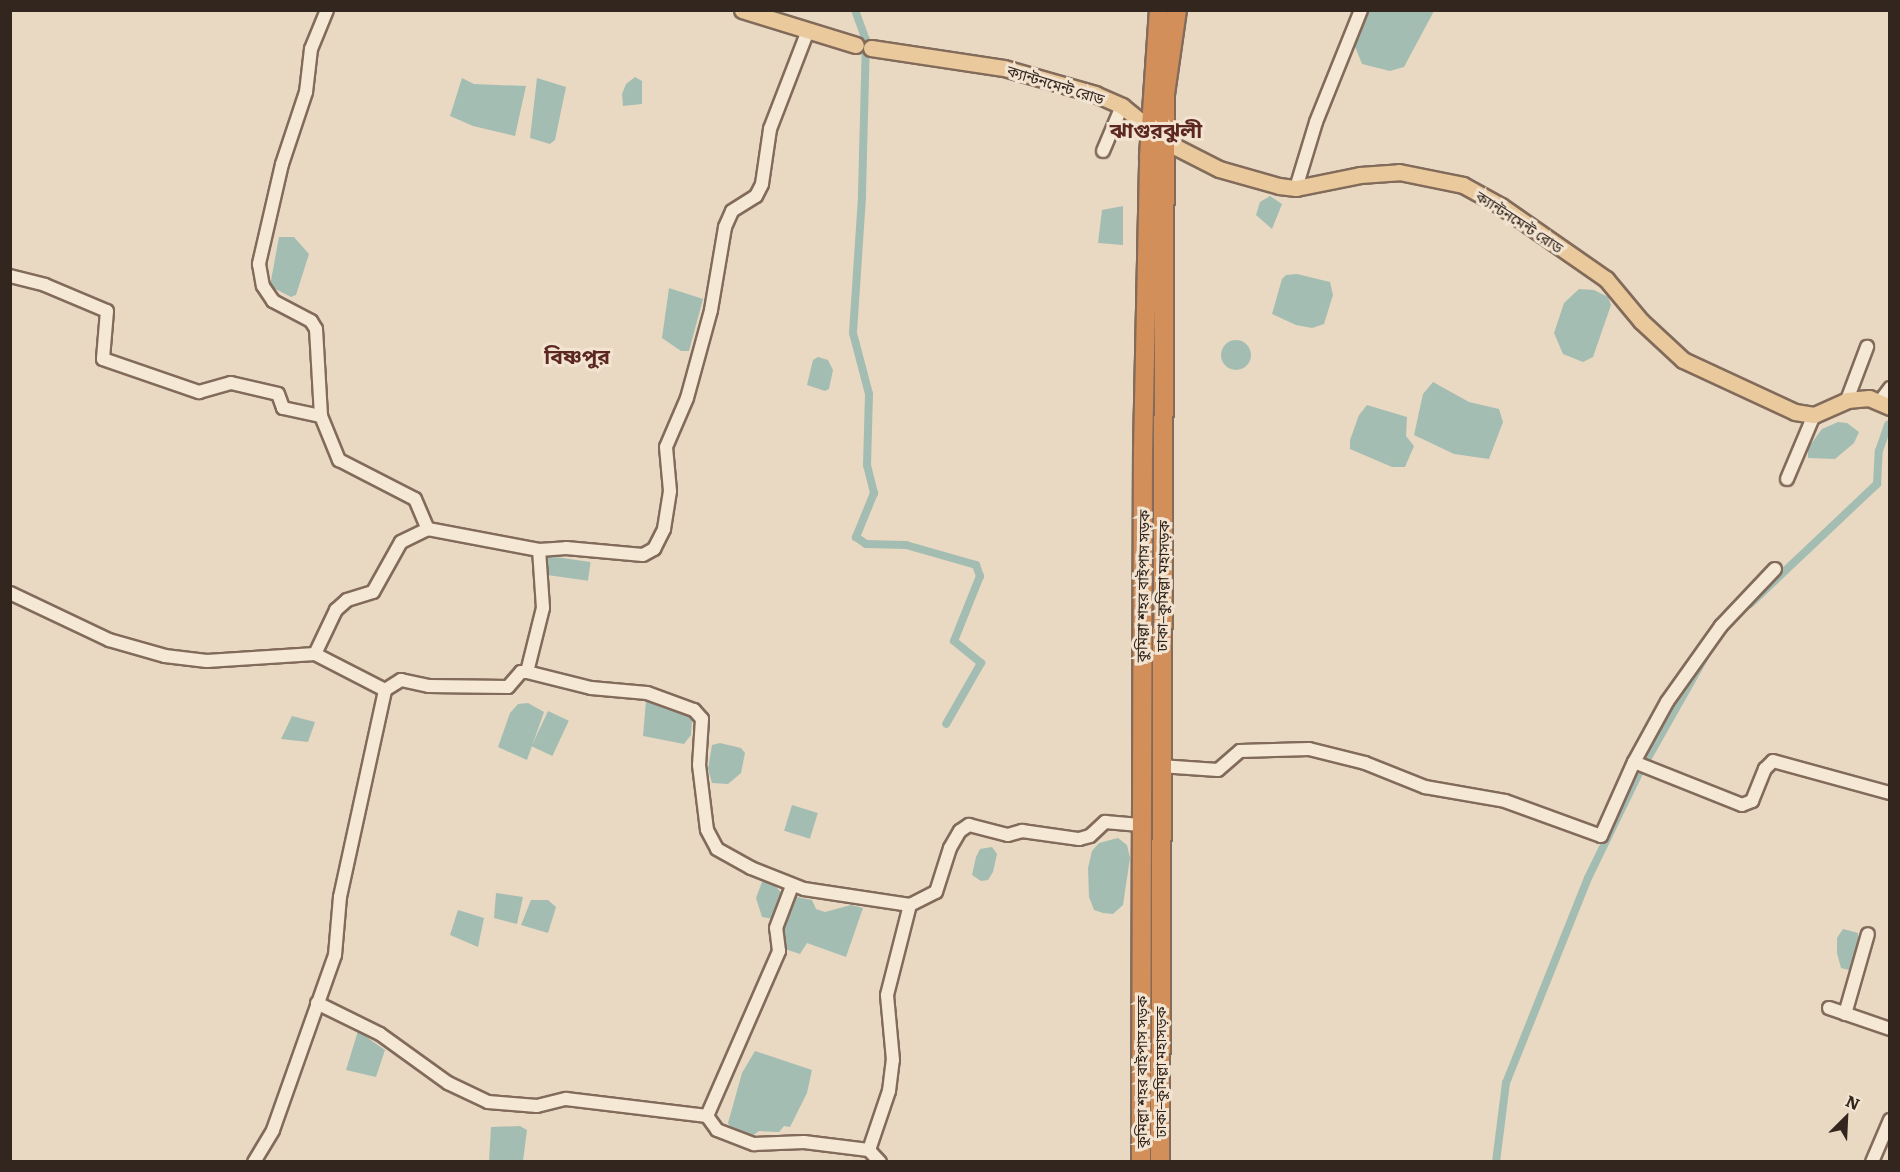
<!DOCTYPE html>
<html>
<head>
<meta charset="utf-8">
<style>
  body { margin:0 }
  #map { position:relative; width:1900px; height:1172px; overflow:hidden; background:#e9d9c2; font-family:Literata,"Noto Sans Bengali",serif }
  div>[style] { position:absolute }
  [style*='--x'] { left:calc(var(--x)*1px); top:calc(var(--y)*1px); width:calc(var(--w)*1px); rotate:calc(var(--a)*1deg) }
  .water>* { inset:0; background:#a4bdb3; transform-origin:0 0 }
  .round { border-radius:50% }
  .canal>* { height:8px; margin:-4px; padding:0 4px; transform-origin:4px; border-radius:4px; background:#a4bdb3 }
  .roads { filter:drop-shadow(2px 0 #826b5b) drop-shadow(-2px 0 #826b5b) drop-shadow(0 2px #826b5b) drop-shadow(0 -2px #826b5b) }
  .minor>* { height:12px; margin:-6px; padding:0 6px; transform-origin:6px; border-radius:6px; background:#f5e8d5 }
  .major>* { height:15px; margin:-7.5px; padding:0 7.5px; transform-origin:7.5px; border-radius:7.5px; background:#eac99d }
  .highway>* { height:18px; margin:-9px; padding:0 9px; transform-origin:9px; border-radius:9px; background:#d28f5a }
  span { translate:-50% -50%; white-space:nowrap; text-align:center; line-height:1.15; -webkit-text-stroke:6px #f2e4d1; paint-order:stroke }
  .street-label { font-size:15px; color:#33261e }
  .district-label { font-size:21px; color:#5c2721; font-weight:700 }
  .frame { position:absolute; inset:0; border:12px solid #33261e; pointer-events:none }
  .north { position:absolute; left:1816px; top:1088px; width:60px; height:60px; -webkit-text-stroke:4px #f2e4d1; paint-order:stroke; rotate:24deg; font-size:16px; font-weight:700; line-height:24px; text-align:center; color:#33261e }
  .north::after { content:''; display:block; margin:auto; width:21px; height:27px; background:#33261e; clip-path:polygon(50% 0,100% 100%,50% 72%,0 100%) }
</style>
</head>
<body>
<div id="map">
  <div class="water">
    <i style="clip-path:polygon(1367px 11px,1434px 11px,1404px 67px,1390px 71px,1362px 64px,1354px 44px)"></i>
    <i style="clip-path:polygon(635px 77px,642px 81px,642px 104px,623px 106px,622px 94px,626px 84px)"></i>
    <i style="clip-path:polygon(462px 78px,474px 84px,526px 86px,515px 136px,473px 126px,450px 116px)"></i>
    <i style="clip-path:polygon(537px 78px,566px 87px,555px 140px,550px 144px,530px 138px)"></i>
    <i style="clip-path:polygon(1270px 196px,1282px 204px,1272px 229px,1256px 215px,1260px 202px)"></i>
    <i style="clip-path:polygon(1123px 206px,1123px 245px,1098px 243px,1102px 210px)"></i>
    <i style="clip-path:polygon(279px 237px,294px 237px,309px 254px,296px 295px,291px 297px,270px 286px)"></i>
    <i style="clip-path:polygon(1297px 274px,1330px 282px,1333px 295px,1324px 324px,1312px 328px,1296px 325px,1272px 314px,1282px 279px,1286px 275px)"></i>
    <i style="clip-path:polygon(669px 288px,703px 299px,689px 351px,681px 351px,662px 338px)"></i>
    <i style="clip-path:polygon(1579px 289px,1594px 290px,1608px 297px,1611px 305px,1593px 357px,1583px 362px,1563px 354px,1554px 333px,1564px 303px)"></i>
    <i class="round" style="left:1221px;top:340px;width:30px;height:30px"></i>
    <i style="clip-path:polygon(818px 357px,828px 360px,833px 370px,829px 389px,825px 391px,807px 385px,813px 360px)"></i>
    <i style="clip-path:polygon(1433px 382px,1469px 402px,1499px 409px,1503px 422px,1489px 459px,1454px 454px,1414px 435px,1423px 394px)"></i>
    <i style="clip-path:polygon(1367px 405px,1407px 417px,1406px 436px,1414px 446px,1405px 467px,1392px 467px,1350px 449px,1350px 440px,1359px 415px)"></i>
    <i style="clip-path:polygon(1838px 422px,1847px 423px,1859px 432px,1854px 443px,1835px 459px,1808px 458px,1808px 448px,1822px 429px)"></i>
    <i style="left:548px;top:556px;width:43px;height:19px;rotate:8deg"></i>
    <i style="clip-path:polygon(646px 701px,686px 711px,692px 720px,691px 735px,684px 744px,643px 736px)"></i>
    <i style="clip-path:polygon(528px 703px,544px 712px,527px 760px,498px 747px,510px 713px,518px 704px)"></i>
    <i style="left:548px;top:711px;width:23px;height:39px;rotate:25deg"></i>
    <i style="clip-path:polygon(292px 716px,315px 722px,308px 742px,281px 739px)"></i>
    <i style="clip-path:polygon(720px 743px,741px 748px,745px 753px,741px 773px,728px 784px,712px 783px,708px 769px,712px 745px)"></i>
    <i style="left:792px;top:805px;width:27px;height:27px;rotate:17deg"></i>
    <i style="clip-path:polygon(1118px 838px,1127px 845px,1130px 858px,1123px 905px,1113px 914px,1103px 913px,1094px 910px,1089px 897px,1088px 868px,1092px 851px,1099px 843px)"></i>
    <i style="clip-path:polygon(992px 847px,997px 854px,993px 872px,988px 880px,981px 881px,972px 875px,976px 857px,980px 849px)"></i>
    <i style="clip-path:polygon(771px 881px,784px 896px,773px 919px,762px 917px,756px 898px,762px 882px)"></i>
    <i style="clip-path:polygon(496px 893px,523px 897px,517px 924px,494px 918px)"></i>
    <i style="clip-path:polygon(792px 896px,812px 900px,816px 909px,825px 912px,851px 905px,863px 908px,846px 957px,807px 943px,800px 954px,782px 948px,782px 919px)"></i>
    <i style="clip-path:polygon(531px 900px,548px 900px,556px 907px,548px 933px,521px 925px)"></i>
    <i style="clip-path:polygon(458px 910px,484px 918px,478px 947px,450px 935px)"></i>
    <i style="clip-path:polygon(1843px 929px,1858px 933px,1858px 946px,1849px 970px,1841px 968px,1837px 953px,1837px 938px)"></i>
    <i style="clip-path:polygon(358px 1031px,385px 1050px,376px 1077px,346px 1070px)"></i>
    <i style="clip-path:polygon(755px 1051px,812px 1070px,807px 1093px,790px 1127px,784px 1126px,779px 1132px,759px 1131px,752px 1136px,732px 1130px,728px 1123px,742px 1073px)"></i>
    <i style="clip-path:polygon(520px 1126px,527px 1130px,523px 1161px,489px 1161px,491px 1127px)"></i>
  </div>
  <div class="canal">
    <i style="--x:855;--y:10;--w:32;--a:70"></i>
    <i style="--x:866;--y:40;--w:157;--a:91.5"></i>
    <i style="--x:862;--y:197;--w:136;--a:93.8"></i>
    <i style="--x:853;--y:333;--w:63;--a:75.3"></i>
    <i style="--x:869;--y:394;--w:71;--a:91.6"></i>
    <i style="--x:867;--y:465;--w:29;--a:76"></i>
    <i style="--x:874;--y:493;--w:48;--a:112.2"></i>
    <i style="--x:856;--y:537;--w:12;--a:35"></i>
    <i style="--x:866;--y:544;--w:40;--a:1.4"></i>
    <i style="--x:906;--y:545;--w:73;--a:15.9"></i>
    <i style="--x:976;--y:565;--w:12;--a:70"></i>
    <i style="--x:980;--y:576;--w:70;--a:111.8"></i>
    <i style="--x:954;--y:641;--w:35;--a:39"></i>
    <i style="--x:981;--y:663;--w:70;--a:119.8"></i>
    <i style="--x:1750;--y:604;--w:175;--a:-43.4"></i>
    <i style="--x:1877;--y:484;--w:33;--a:-87"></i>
    <i style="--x:1879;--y:451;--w:28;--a:-71"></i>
    <i style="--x:1645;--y:763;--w:122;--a:-60.5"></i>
    <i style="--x:1496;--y:1162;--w:80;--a:-82.8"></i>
    <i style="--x:1506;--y:1083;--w:221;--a:-68.2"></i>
    <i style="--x:1588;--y:878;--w:117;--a:-64.1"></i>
  </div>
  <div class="roads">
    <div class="minor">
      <i style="--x:327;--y:10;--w:42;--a:112.3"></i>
      <i style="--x:311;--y:49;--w:43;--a:96.6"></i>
      <i style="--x:306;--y:92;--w:76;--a:108.4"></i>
      <i style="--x:282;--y:164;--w:103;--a:103"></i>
      <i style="--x:259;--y:264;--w:22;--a:80"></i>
      <i style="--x:263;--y:286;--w:18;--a:56"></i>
      <i style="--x:273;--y:301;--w:43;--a:27.8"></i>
      <i style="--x:311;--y:321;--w:9;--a:58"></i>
      <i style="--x:316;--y:329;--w:87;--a:86.7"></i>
      <i style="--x:321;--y:416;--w:48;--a:67.8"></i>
      <i style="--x:339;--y:460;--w:85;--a:27.2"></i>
      <i style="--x:415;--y:499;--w:33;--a:67"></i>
      <i style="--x:428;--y:529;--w:113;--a:10.7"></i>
      <i style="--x:539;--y:550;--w:27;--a:-4"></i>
      <i style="--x:566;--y:548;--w:77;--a:5.2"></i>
      <i style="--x:643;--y:555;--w:13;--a:-29"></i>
      <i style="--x:654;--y:549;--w:22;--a:-63"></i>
      <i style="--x:664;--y:529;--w:38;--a:-81"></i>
      <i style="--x:670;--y:491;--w:44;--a:-95.2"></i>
      <i style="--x:666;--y:447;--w:53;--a:-66.8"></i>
      <i style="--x:687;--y:398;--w:91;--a:-74.7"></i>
      <i style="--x:711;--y:310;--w:84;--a:-80.4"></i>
      <i style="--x:725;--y:227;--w:17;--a:-66"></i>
      <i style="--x:732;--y:211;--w:28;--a:-32"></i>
      <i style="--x:756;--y:196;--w:13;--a:-63"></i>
      <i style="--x:762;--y:184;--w:56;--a:-81.7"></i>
      <i style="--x:770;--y:129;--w:103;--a:-68.9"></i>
      <i style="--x:1103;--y:151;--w:49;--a:-67.1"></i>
      <i style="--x:1296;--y:188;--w:69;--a:-73.1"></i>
      <i style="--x:1316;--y:122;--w:121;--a:-68.1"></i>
      <i style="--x:10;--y:276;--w:36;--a:14"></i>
      <i style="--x:45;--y:285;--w:67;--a:22.8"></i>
      <i style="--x:107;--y:311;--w:48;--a:94.8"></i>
      <i style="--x:103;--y:359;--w:102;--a:19"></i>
      <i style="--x:199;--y:392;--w:33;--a:-16"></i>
      <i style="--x:231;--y:383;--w:48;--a:13.2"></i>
      <i style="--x:278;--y:394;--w:15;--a:70"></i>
      <i style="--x:283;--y:408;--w:39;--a:12"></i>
      <i style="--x:1847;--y:400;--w:57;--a:-69.3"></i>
      <i style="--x:1881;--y:400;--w:15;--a:-53"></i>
      <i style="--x:1787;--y:479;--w:69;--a:-67.1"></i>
      <i style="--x:1775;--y:569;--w:79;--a:133.5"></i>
      <i style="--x:1721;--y:626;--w:93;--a:125.4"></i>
      <i style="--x:1667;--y:702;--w:68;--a:118.8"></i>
      <i style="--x:1634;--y:762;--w:116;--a:21.7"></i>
      <i style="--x:1742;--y:805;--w:11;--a:-22"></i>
      <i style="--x:1752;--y:801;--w:35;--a:-68"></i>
      <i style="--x:1765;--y:769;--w:11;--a:-45"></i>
      <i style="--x:1773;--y:761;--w:121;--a:15.3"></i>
      <i style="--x:10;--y:593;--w:110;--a:25.4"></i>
      <i style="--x:109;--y:640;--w:58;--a:15.9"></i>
      <i style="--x:165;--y:656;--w:42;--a:6.8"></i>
      <i style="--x:207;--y:661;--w:108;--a:-3.7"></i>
      <i style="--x:315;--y:654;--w:79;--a:27.2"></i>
      <i style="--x:315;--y:654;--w:49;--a:-64.5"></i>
      <i style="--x:336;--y:610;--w:15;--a:-42"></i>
      <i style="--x:347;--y:600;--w:27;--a:-17"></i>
      <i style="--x:373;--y:592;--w:57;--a:-60.8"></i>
      <i style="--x:401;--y:542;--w:30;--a:-26"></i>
      <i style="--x:527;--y:672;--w:66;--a:-76"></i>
      <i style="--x:543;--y:608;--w:58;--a:-93.9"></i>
      <i style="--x:1160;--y:766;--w:58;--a:3.9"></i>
      <i style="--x:1218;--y:770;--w:29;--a:-41"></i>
      <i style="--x:1240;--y:751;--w:69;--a:-1.7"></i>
      <i style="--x:1309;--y:749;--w:58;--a:14"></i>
      <i style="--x:1365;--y:763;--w:65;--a:21.8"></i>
      <i style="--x:1425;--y:787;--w:81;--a:9.9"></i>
      <i style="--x:1505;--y:801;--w:102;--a:20"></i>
      <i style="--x:1601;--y:836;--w:81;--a:-66"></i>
      <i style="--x:317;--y:1003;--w:70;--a:26.2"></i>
      <i style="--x:380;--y:1034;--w:84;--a:35.8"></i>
      <i style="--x:448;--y:1083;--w:44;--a:25.4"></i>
      <i style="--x:488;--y:1102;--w:49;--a:4.7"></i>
      <i style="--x:537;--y:1106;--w:30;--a:-14"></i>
      <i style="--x:566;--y:1099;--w:142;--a:6.9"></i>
      <i style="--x:707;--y:1116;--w:17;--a:54"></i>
      <i style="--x:717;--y:1130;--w:40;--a:21"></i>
      <i style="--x:754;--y:1144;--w:50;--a:-2.3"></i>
      <i style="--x:804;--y:1142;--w:65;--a:7"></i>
      <i style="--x:1829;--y:1008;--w:65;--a:19"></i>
      <i style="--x:1845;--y:1014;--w:83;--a:-74"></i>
      <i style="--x:707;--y:1116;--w:180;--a:-66.4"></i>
      <i style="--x:779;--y:951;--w:23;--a:-97"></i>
      <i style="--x:776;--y:928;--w:45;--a:-69.1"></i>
      <i style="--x:254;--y:1162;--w:37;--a:-59"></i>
      <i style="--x:273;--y:1130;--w:186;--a:-70.5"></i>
      <i style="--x:335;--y:955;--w:58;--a:-85.1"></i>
      <i style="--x:340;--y:897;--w:212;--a:-77.7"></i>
      <i style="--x:385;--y:690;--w:19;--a:-32"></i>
      <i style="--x:401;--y:680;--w:29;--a:12"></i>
      <i style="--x:429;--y:686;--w:79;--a:0.7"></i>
      <i style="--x:508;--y:687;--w:20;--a:-49"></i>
      <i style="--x:521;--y:672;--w:6;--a:0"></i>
      <i style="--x:527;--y:672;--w:66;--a:14"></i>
      <i style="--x:591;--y:688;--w:56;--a:5.1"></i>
      <i style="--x:647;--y:693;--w:50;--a:19.9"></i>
      <i style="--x:694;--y:710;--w:12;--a:48"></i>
      <i style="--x:702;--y:719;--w:46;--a:93.7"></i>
      <i style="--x:699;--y:765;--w:65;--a:83"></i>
      <i style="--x:707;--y:830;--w:21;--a:62"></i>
      <i style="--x:717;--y:849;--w:39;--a:29"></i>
      <i style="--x:751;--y:868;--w:57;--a:21.6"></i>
      <i style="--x:804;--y:889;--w:107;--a:8.6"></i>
      <i style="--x:910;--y:905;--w:29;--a:-27"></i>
      <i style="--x:936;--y:892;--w:46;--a:-72.3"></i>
      <i style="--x:950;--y:848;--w:20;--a:-60"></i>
      <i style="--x:960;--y:831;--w:11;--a:-34"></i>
      <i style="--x:969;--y:825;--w:40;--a:14.4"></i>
      <i style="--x:1008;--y:835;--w:15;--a:-16"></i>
      <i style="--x:1022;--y:831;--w:58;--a:8"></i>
      <i style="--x:1079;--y:839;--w:11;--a:-15"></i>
      <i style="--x:1090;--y:836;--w:21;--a:-43"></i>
      <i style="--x:1105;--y:822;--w:35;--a:5"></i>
      <i style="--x:880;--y:1162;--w:16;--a:-133"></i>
      <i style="--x:869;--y:1150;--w:62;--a:-71.3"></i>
      <i style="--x:889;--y:1091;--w:31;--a:-83"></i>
      <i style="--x:893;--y:1060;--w:65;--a:-95.3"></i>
      <i style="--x:887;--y:995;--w:93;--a:-75.7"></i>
      <i style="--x:1872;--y:1162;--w:46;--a:-66.8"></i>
    </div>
    <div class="major">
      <i style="--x:742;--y:10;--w:119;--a:17.1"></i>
      <i style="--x:871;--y:48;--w:134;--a:8.6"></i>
      <i style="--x:1004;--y:68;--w:95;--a:15.9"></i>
      <i style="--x:1095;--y:94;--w:30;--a:24"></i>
      <i style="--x:1122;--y:106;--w:57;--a:39.3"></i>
      <i style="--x:1166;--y:142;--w:59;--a:27"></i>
      <i style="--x:1219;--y:169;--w:62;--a:15.8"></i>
      <i style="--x:1279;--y:186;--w:17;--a:7"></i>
      <i style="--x:1296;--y:188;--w:65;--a:-11.5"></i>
      <i style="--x:1360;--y:175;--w:39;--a:-4"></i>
      <i style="--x:1399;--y:172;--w:65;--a:11.5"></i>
      <i style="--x:1463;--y:185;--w:43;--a:28.9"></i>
      <i style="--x:1501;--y:206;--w:128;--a:34.8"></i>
      <i style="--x:1606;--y:279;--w:55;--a:50.2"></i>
      <i style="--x:1641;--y:321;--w:57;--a:42.9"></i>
      <i style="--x:1683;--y:360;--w:123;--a:24.9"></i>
      <i style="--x:1795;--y:412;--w:19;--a:9"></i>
      <i style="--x:1814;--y:415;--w:36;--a:-24"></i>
      <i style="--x:1847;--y:400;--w:22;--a:-5"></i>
      <i style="--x:1869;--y:398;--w:23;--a:23"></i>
    </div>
    <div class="highway">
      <i style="--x:1141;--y:1162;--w:711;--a:-89.84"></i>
      <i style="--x:1143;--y:451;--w:295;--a:-88.8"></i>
      <i style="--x:1149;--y:156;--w:146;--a:-86.1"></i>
      <i style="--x:1160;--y:1162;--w:1068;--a:-89.73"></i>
      <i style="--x:1165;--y:94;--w:85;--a:-81.9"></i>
    </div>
  </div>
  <div class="street-label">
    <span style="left:1056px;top:84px;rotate:17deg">ক্যান্টনমেন্ট রোড</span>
    <span style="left:1520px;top:221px;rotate:33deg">ক্যান্টনমেন্ট রোড</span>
    <span style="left:1142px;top:586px;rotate:-89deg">কুমিল্লা শহর বাইপাস সড়ক</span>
    <span style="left:1162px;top:586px;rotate:-89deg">ঢাকা–কুমিল্লা মহাসড়ক</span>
    <span style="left:1141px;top:1072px;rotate:-90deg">কুমিল্লা শহর বাইপাস সড়ক</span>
    <span style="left:1160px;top:1072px;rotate:-90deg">ঢাকা–কুমিল্লা মহাসড়ক</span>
  </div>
  <div class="district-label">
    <span style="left:1156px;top:129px">ঝাগুরঝুলী</span>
    <span style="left:577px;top:355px">বিষ্ণপুর</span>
  </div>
  <div class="frame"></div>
  <div class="north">N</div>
</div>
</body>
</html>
